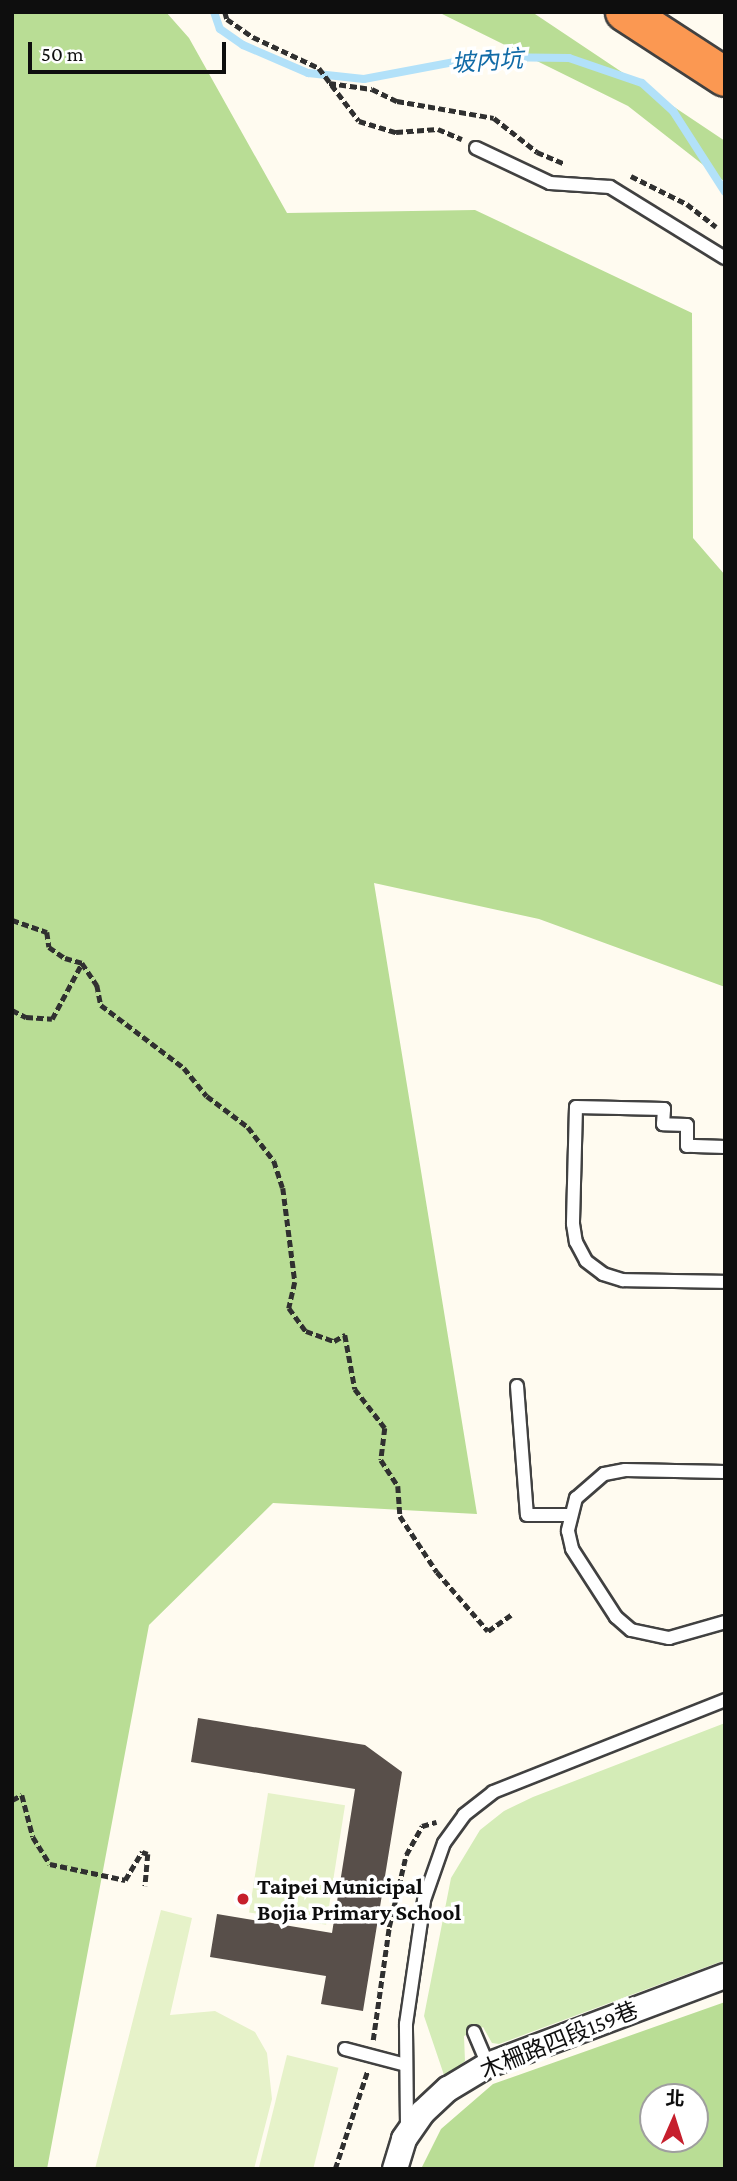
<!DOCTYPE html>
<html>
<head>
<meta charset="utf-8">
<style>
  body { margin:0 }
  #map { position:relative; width:737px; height:2181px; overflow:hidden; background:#fffbf0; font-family:"Crimson Pro","Noto Sans TC",serif }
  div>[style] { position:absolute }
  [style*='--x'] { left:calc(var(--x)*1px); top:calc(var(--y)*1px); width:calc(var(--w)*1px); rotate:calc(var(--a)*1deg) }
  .green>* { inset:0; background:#d4ecb7 }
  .forest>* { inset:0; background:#b9dd95 }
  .pitch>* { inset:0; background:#e6f2c9; transform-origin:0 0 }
  .stream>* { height:8px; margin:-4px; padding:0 4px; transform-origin:4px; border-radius:4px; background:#b2e1f9 }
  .building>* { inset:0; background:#584f4a }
  .path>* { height:4.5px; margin-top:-2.25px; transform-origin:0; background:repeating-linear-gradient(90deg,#303030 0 7px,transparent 0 10.5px) }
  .roads { filter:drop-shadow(2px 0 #414141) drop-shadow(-2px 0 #414141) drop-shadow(0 2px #414141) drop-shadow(0 -2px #414141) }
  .service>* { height:12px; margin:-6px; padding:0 6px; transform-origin:6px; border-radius:6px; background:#fff }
  .minor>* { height:24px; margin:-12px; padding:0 12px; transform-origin:12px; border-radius:12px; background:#fff }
  .motorway>* { height:38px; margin:-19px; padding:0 19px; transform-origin:19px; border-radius:19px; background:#fb9852 }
  .dots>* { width:19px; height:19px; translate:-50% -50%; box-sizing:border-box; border:4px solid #fff; border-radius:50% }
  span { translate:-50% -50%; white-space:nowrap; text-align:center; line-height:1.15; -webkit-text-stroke:7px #fff; paint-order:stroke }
  .poi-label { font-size:23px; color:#0e0e0e; font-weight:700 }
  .left { translate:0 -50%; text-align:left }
  .street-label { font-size:23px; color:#0e0e0e }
  .water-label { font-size:24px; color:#116ba7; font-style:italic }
  .frame { position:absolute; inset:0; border:14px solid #0e0e0e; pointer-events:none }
  .north { position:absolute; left:639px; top:2083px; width:70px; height:70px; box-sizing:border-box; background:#fff; border:2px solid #9f9f9f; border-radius:50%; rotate:3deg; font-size:19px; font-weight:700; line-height:28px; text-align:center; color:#0e0e0e }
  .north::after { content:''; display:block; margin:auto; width:24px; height:32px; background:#c61f2d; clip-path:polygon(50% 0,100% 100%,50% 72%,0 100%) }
  .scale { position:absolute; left:28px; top:42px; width:198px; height:32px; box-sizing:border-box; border:4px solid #0e0e0e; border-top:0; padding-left:9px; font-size:21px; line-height:24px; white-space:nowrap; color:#0e0e0e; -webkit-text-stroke:5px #fff; paint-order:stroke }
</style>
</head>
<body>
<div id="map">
  <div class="green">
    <i style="clip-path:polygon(725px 1723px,725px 1960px,499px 2044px,492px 2043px,483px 2027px,464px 2036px,465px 2061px,445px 2078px,424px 2016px,451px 1878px,480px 1830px,504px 1811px,533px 1797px)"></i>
  </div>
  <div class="forest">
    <i style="clip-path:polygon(12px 12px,166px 12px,189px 38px,287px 213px,475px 210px,692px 313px,693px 538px,725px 575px,725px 987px,539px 919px,374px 883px,477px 1514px,273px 1503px,149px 1625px,47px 2169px,12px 2169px)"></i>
    <i style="clip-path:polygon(438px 12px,532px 12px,725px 141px,725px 182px,628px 106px)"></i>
    <i style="clip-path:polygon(evenodd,725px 2002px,725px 2169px,421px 2169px,441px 2129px,493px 2084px,725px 2002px,653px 2097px,695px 2097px,695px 2139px,653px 2139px,653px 2097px)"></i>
  </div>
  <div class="pitch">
    <i style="left:268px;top:1793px;width:78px;height:121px;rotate:9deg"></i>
    <i style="clip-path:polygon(161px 1910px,192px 1918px,170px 2015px,215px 2011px,255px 2032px,267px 2053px,272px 2099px,254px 2169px,95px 2169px)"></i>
    <i style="left:287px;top:2055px;width:53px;height:118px;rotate:14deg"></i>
  </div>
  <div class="stream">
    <i style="--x:214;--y:12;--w:18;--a:71"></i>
    <i style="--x:220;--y:29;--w:28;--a:35"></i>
    <i style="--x:243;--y:45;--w:71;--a:23.3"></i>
    <i style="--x:308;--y:73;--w:56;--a:6.1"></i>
    <i style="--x:364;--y:79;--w:118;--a:-10.7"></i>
    <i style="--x:480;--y:57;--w:89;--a:0.6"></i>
    <i style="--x:569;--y:58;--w:77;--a:18.9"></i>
    <i style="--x:642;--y:83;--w:42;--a:42.1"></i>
    <i style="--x:673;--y:111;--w:96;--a:57.3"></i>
  </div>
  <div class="building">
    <i style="clip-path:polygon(198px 1718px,365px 1745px,402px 1772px,363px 2011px,321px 2004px,326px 1976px,210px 1957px,217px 1914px,332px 1933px,355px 1789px,191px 1762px)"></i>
  </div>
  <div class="path">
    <i style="--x:225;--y:12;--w:7;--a:74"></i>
    <i style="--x:227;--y:19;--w:32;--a:35"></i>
    <i style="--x:253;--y:37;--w:73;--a:25.2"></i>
    <i style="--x:319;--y:68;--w:66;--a:53"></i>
    <i style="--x:359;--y:121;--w:39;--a:17"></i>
    <i style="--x:396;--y:132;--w:42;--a:-4.1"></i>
    <i style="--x:438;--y:129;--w:26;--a:23"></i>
    <i style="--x:329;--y:83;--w:43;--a:7.9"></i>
    <i style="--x:372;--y:89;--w:28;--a:26"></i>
    <i style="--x:397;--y:101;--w:98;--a:9.9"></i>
    <i style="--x:494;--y:118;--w:55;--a:38.3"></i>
    <i style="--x:537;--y:152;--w:30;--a:23"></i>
    <i style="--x:631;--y:176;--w:63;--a:26.6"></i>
    <i style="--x:687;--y:204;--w:37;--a:38"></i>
    <i style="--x:12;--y:920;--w:37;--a:19"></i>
    <i style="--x:47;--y:932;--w:15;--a:82"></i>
    <i style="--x:49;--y:947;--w:19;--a:35"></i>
    <i style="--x:65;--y:958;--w:18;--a:16"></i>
    <i style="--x:82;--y:963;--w:27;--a:56"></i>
    <i style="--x:97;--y:985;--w:20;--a:79"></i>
    <i style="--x:101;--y:1005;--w:104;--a:37.2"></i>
    <i style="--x:184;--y:1068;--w:36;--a:51"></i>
    <i style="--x:207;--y:1096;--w:51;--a:37.1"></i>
    <i style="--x:248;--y:1127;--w:43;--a:52.6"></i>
    <i style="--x:274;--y:1161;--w:28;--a:72"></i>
    <i style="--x:283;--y:1188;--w:95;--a:82.7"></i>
    <i style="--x:295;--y:1282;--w:27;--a:103"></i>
    <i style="--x:289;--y:1308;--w:29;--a:54"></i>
    <i style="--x:306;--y:1331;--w:30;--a:20"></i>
    <i style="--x:334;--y:1341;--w:13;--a:-29"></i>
    <i style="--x:345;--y:1335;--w:55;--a:79.5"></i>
    <i style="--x:355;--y:1389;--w:49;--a:52.4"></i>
    <i style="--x:385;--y:1428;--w:32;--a:97"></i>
    <i style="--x:381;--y:1460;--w:31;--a:57"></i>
    <i style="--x:398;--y:1486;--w:30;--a:86"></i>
    <i style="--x:400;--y:1516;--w:67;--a:56.5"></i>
    <i style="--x:437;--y:1572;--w:78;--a:49.2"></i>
    <i style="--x:488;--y:1631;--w:28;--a:-35"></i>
    <i style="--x:12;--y:1010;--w:16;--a:27"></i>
    <i style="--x:26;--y:1017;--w:26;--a:4"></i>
    <i style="--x:52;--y:1019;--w:64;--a:-61.8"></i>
    <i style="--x:12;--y:1800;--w:11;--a:-27"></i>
    <i style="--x:22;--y:1795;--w:43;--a:75.3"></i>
    <i style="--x:33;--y:1837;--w:32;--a:58"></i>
    <i style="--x:50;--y:1864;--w:77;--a:12"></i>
    <i style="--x:125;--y:1880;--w:33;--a:-59"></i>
    <i style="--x:142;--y:1852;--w:6;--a:18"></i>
    <i style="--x:148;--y:1854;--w:32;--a:95"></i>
    <i style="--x:373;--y:2040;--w:114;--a:-81.9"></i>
    <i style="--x:389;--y:1927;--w:74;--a:-76.7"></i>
    <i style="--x:406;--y:1855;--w:33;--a:-61"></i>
    <i style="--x:422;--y:1826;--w:15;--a:-16"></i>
    <i style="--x:335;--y:2169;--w:102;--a:-71.7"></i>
  </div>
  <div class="roads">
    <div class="service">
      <i style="--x:476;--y:148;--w:82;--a:25.3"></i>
      <i style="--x:550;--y:183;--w:60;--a:3.8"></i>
      <i style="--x:610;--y:187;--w:135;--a:31.7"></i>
      <i style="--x:725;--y:1147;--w:38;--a:-178"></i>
      <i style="--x:687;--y:1146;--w:21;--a:-90"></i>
      <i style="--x:687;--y:1125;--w:24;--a:-178"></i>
      <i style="--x:663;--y:1124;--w:15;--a:-86"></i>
      <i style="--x:664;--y:1109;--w:88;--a:-178.7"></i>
      <i style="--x:576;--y:1107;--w:117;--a:91.5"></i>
      <i style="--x:573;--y:1224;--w:18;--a:81"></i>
      <i style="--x:576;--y:1242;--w:21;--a:62"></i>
      <i style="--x:586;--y:1261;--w:21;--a:37"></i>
      <i style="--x:603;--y:1274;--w:21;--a:17"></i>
      <i style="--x:623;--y:1280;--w:102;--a:1.1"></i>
      <i style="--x:517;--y:1386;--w:129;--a:85.6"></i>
      <i style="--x:527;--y:1515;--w:43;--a:0"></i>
      <i style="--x:725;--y:1472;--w:100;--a:-178.9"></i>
      <i style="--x:625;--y:1470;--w:21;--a:169"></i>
      <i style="--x:604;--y:1474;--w:37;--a:139"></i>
      <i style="--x:576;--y:1498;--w:34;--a:104"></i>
      <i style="--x:568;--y:1531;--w:18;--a:77"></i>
      <i style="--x:572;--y:1549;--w:81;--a:57.1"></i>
      <i style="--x:616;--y:1617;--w:20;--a:41"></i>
      <i style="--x:631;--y:1630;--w:39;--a:12"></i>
      <i style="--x:669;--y:1638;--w:58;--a:-15.9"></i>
      <i style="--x:474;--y:2032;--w:36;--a:67"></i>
      <i style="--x:345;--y:2049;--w:63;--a:14.7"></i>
      <i style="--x:407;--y:2125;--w:101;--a:-90.6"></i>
      <i style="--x:406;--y:2024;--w:125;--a:-81.7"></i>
      <i style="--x:424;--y:1900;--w:60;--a:-70.7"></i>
      <i style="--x:444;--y:1843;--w:34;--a:-54"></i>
      <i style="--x:464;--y:1815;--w:37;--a:-38"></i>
      <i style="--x:493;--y:1792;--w:250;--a:-21.6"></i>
    </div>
    <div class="minor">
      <i style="--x:395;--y:2169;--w:31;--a:-73"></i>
      <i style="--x:404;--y:2139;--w:33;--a:-55"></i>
      <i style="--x:423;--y:2112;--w:34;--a:-43"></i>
      <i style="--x:448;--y:2089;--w:47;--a:-31"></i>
      <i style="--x:488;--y:2065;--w:253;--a:-20.6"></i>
    </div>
    <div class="motorway">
      <i style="--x:625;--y:12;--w:119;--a:33"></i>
    </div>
  </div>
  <div class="dots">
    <i style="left:243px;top:1899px;background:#c61f2d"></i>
  </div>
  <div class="poi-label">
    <span class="left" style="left:257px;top:1899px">Taipei Municipal<br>Bojia Primary School</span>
  </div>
  <div class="street-label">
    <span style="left:559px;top:2040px;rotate:-22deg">木柵路四段159巷</span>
  </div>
  <div class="water-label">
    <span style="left:487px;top:61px;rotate:-4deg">坡內坑</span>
  </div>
  <div class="frame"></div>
  <div class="north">北</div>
  <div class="scale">50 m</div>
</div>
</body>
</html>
